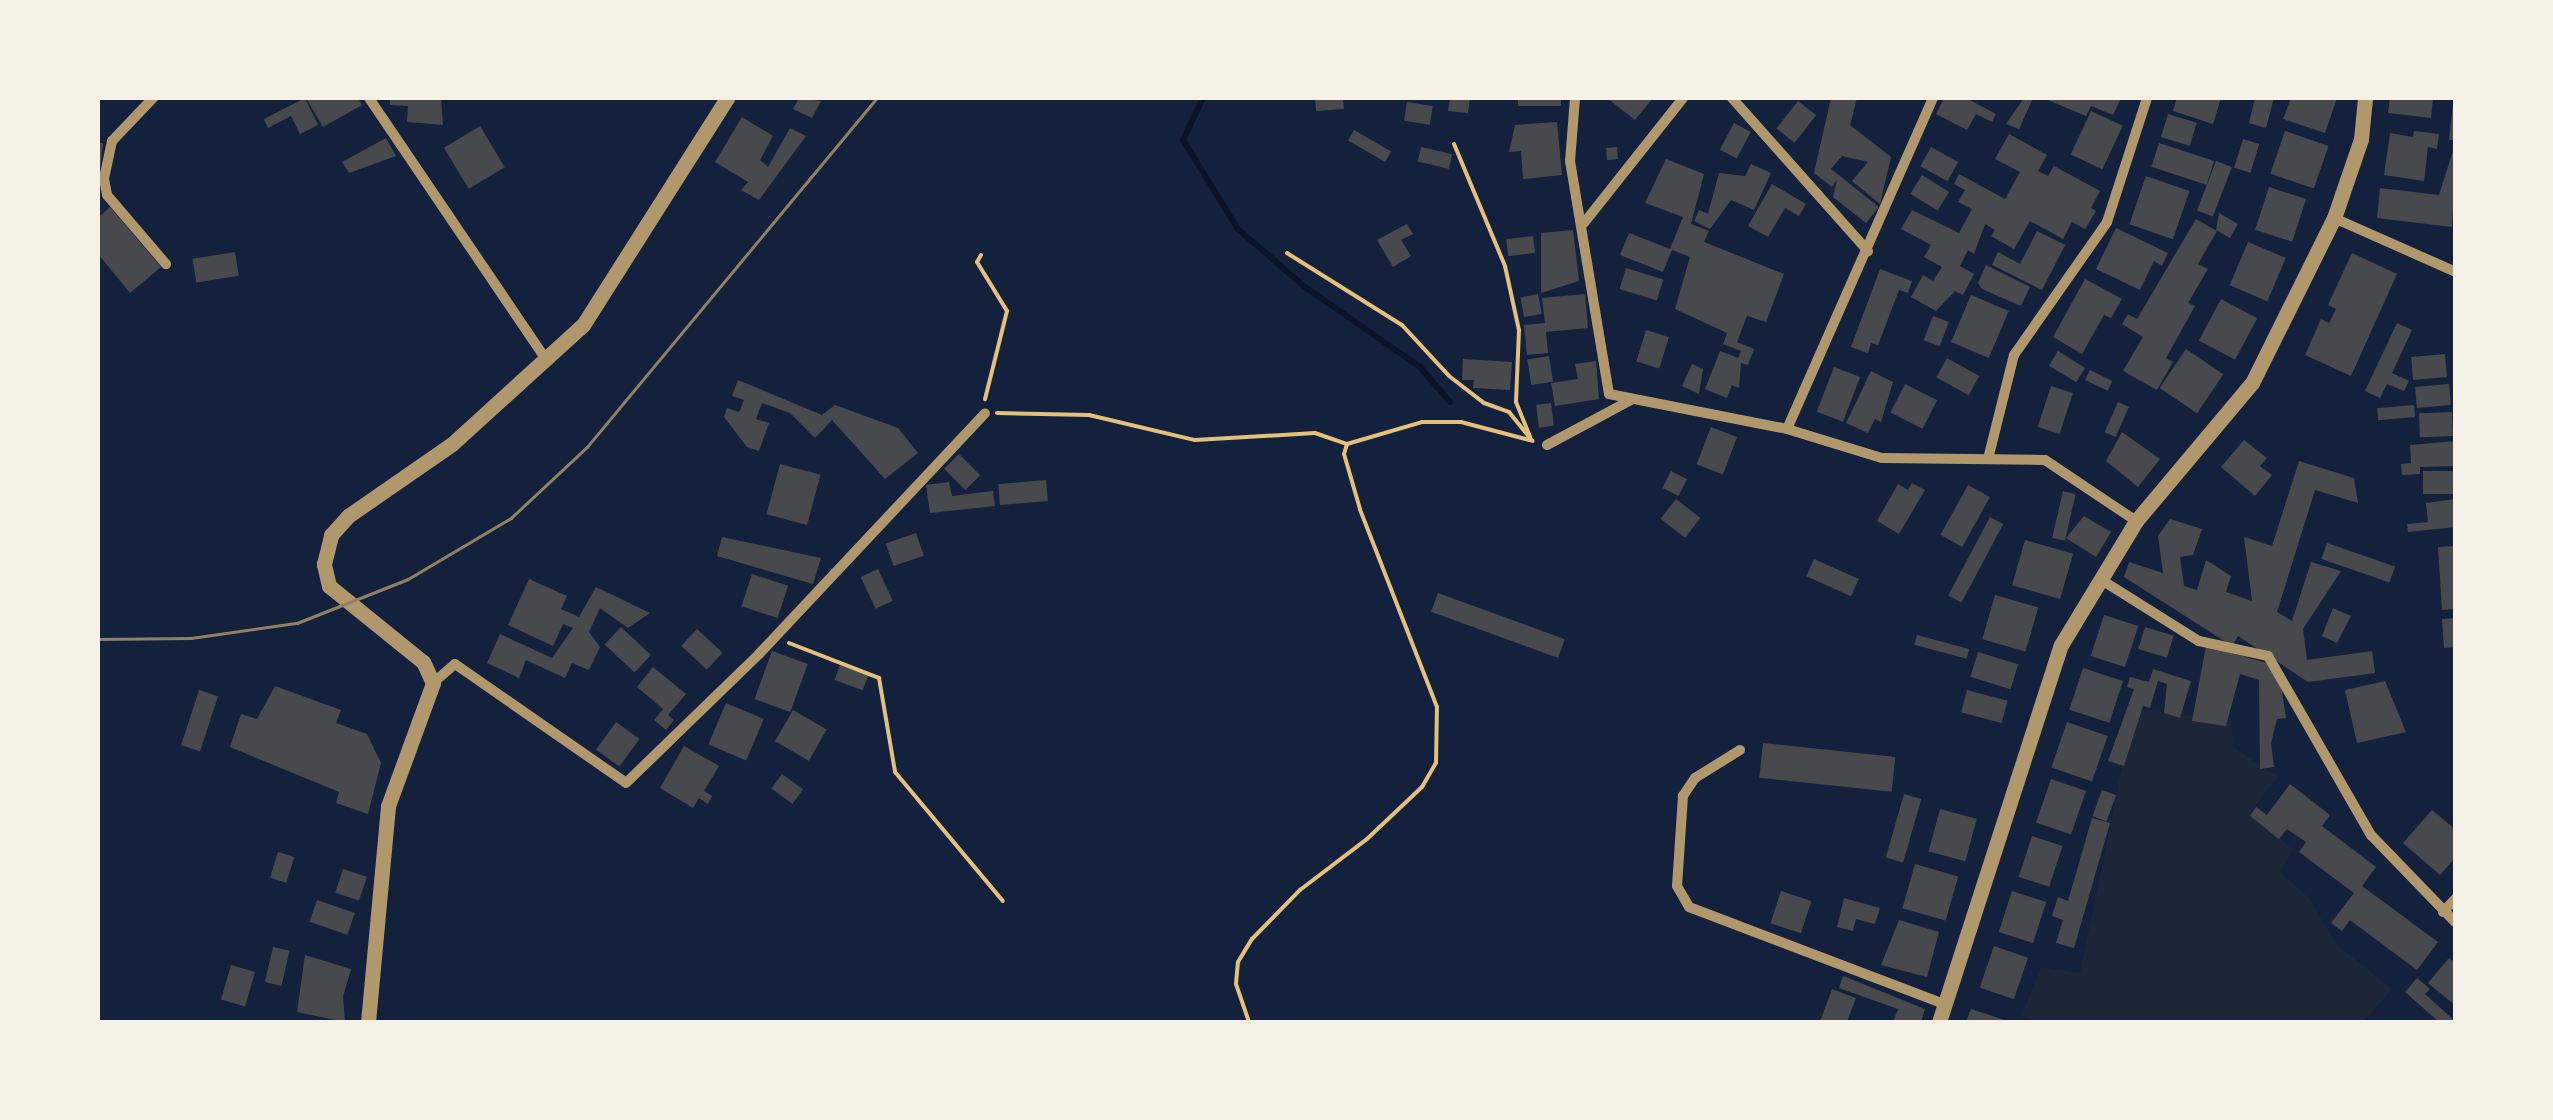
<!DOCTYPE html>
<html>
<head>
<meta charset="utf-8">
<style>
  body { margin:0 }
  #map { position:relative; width:2553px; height:1120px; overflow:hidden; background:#14213d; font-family:Karla,sans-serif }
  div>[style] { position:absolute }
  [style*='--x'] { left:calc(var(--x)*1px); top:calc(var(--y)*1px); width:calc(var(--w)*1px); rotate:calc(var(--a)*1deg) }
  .green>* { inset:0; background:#1d2539 }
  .stream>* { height:6px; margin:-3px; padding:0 3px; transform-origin:3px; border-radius:3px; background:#0b132b }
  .building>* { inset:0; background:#48494c; transform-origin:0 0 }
  .path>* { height:4px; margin:-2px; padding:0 2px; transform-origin:2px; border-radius:2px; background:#e5c07b }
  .minor>* { height:10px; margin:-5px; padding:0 5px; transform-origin:5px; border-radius:5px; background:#b1986c }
  .tertiary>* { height:15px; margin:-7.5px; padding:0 7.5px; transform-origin:7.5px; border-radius:7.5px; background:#b1986c }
  .tram>* { height:2.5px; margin:-1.25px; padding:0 1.25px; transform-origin:1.25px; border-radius:1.25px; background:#918062 }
  span { translate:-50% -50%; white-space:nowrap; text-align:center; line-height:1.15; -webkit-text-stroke:8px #f6f1e7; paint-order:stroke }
  .frame { position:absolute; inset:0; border:100px solid #f6f1e7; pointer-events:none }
</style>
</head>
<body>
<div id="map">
  <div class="green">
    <i style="clip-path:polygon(2134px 709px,2231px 720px,2233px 747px,2278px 777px,2250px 812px,2293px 850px,2280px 872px,2309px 898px,2336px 944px,2392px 989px,2363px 1022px,2036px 1022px,2022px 1015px,2041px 967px,2080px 973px)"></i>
  </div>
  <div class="stream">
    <i style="--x:1203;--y:98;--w:47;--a:115.5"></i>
    <i style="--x:1183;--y:140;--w:105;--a:58.3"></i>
    <i style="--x:1238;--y:229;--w:89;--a:40.9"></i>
    <i style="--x:1305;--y:287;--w:140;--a:34.8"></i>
    <i style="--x:1420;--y:367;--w:46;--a:49.4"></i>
  </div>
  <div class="building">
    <i style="clip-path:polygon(305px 98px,318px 125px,300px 134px,291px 116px,268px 128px,264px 119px)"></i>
    <i style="clip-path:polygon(306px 98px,358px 98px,362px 105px,323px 127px)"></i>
    <i style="clip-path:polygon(390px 98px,441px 98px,443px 125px,407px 122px,408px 106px,390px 105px)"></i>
    <i style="clip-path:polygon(799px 98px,821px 101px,812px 118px,793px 109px)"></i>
    <i style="clip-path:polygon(1315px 98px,1343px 98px,1344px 109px,1316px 111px)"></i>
    <i style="clip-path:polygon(1450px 98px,1470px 98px,1468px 113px,1448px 111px)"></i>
    <i style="left:1518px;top:98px;width:43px;height:8px"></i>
    <i style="clip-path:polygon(1607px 98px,1653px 98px,1635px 120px)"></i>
    <i style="clip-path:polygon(1831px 98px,1857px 98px,1850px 125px,1891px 157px,1880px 204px,1852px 181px,1868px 162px,1842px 156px,1831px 169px,1879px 207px,1866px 223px,1833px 197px,1837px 180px,1832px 187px,1814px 173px)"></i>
    <i style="clip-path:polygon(1944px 98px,1966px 98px,1996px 114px,1992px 122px,1976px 114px,1967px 130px,1936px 114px)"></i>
    <i style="clip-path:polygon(2024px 98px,2033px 98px,2019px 129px,2006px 124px)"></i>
    <i style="clip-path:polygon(2043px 98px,2121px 98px,2113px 115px,2091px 106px,2086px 116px)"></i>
    <i style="clip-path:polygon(2177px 98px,2221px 98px,2213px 124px,2173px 111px)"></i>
    <i style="clip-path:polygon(2255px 98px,2274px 98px,2266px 128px,2249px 123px)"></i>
    <i style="clip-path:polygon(2291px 98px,2337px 98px,2325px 133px,2283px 119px)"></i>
    <i style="clip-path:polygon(2390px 98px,2433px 98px,2431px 118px,2388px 113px)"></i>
    <i style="left:1798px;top:101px;width:23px;height:35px;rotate:38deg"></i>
    <i style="left:1407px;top:102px;width:26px;height:19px;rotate:9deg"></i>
    <i style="clip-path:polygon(2453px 105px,2456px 105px,2456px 140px,2449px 140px)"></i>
    <i style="left:2091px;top:111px;width:35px;height:48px;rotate:25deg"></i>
    <i style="left:2168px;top:114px;width:30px;height:24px;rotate:17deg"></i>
    <i style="clip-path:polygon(742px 117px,773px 136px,760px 160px,768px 167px,790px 128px,806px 136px,759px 200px,741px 190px,748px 182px,715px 162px)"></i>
    <i style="clip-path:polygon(1557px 122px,1562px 175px,1523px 179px,1521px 151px,1509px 152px,1515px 125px)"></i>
    <i style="left:1734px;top:123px;width:19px;height:30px;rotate:28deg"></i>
    <i style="left:480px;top:126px;width:48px;height:42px;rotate:59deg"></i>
    <i style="left:1354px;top:130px;width:43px;height:12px;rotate:30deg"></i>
    <i style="left:2285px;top:131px;width:46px;height:45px;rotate:19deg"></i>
    <i style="clip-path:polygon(2414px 131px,2439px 134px,2437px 149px,2428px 147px,2424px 181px,2384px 175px,2390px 133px,2413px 137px)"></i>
    <i style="clip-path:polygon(2009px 134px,2047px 155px,2038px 171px,2048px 176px,2054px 166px,2100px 191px,2091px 208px,2096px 211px,2085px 229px,2072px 222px,2063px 239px,2030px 221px,2014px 249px,1991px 236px,1995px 230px,1985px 224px,1974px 254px,1968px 250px,1960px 266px,1974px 274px,1963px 295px,1955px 291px,1936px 311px,1911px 297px,1923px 275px,1933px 281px,1942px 267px,1924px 257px,1931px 245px,1901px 229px,1912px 210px,1959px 233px,1972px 209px,1958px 202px,1965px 190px,1954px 184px,1959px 174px,2005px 199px,2020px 172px,1995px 159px)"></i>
    <i style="clip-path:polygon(386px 138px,396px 156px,349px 173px,342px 162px)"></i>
    <i style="left:2243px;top:139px;width:17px;height:30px;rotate:17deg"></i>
    <i style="clip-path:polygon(2456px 141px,2452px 227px,2377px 218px,2380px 188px,2439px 195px)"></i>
    <i style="clip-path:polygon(98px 143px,103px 143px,100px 169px,98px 169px)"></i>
    <i style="left:2159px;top:143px;width:58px;height:25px;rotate:18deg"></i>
    <i style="left:1421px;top:147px;width:32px;height:15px;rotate:13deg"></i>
    <i style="left:1617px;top:147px;width:12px;height:11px;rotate:85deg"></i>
    <i style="left:1931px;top:147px;width:31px;height:22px;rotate:29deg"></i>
    <i style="clip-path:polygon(1666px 159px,1704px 174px,1691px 224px,1709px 231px,1704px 242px,1784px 274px,1766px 322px,1747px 316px,1737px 342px,1754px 349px,1748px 365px,1741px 363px,1739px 388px,1732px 385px,1727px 398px,1705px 389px,1720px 351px,1738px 358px,1741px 351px,1723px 344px,1727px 333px,1675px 309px,1690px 257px,1672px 250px,1663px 272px,1620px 255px,1629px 233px,1670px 249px,1683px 217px,1645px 203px)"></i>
    <i style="left:2216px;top:161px;width:17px;height:53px;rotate:21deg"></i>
    <i style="clip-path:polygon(1751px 164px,1771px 173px,1754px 210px,1731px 200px,1710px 229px,1694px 221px,1699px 210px,1708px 214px,1719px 173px,1745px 176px)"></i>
    <i style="left:1922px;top:175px;width:32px;height:22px;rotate:32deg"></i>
    <i style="left:2146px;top:176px;width:46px;height:51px;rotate:19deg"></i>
    <i style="clip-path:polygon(1772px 184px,1806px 204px,1799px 216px,1785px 208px,1768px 237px,1748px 226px)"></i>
    <i style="left:2269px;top:187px;width:39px;height:45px;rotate:18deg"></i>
    <i style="clip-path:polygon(110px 207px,161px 267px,130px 293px,98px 254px,98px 218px)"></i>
    <i style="clip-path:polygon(2219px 213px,2238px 224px,2230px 238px,2216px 230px)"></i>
    <i style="clip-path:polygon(2196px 219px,2217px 231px,2198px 264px,2208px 269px,2188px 303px,2195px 306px,2166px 358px,2173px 362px,2157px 390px,2123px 371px,2143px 337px,2122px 324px,2128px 314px,2137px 319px)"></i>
    <i style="clip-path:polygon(1407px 224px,1413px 234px,1401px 240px,1411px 256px,1393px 267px,1377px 240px)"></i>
    <i style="clip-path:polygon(2116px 228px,2168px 253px,2162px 266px,2154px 261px,2140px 290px,2096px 269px)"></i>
    <i style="clip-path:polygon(1573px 230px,1579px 281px,1541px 293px,1541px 233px)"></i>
    <i style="clip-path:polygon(2037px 231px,2065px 245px,2042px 290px,1992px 265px,1998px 252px,2020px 264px)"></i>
    <i style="left:1533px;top:236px;width:17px;height:27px;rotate:83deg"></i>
    <i style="left:2248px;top:242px;width:41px;height:47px;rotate:23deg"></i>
    <i style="left:235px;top:252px;width:24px;height:43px;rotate:81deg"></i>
    <i style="clip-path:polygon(2352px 253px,2397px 274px,2351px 376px,2305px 355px,2321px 319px,2329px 323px,2336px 309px,2328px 305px)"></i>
    <i style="clip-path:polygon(1986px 265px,2030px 287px,2021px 306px,1982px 289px,1978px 283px)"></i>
    <i style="left:1626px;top:268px;width:39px;height:22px;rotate:17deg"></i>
    <i style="clip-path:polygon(1880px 269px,1912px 281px,1908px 293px,1899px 290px,1878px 345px,1871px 343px,1868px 353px,1851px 347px)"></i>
    <i style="clip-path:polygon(2085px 279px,2122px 299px,2111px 318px,2104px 315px,2082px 354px,2053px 337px)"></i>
    <i style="left:1538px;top:294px;width:20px;height:18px;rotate:79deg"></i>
    <i style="clip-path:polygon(1585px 294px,1588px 328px,1546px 332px,1548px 353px,1527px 355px,1524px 325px,1545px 323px,1542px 298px)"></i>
    <i style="left:1971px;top:295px;width:41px;height:51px;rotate:23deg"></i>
    <i style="left:2221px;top:299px;width:41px;height:47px;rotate:28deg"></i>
    <i style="left:1933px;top:316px;width:17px;height:26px;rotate:21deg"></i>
    <i style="clip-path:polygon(2397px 323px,2412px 330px,2392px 373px,2409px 381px,2404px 391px,2387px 384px,2380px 398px,2365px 391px)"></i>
    <i style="left:1646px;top:330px;width:24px;height:33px;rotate:17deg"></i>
    <i style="left:2186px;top:349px;width:45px;height:47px;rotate:34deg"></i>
    <i style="left:2058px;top:351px;width:32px;height:17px;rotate:32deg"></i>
    <i style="left:2445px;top:354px;width:23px;height:34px;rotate:85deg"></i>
    <i style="left:1549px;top:356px;width:26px;height:22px;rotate:81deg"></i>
    <i style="left:1947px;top:358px;width:37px;height:22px;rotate:29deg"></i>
    <i style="clip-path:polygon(1463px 359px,1512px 362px,1510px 390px,1473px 388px,1474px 380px,1462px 380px)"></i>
    <i style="clip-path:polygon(1596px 361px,1599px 399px,1555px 406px,1551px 383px,1578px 379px,1575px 364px)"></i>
    <i style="clip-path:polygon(1692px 364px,1703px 369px,1699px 394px,1682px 386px)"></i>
    <i style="left:1834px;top:367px;width:28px;height:48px;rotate:21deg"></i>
    <i style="left:2090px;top:370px;width:25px;height:11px;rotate:26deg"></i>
    <i style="clip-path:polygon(1871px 371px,1893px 382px,1881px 422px,1875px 419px,1868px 433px,1846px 423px)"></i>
    <i style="clip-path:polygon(738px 380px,822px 415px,835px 405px,898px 428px,918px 453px,885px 479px,832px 420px,815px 438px,790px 413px,762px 403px,756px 419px,769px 423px,759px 451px,747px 447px,724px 417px,727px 408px,739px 412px,744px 400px,732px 396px)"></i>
    <i style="left:1905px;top:384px;width:36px;height:32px;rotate:27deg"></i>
    <i style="left:2449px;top:384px;width:21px;height:34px;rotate:85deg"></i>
    <i style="left:2051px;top:386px;width:23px;height:43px;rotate:18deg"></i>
    <i style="left:2118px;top:402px;width:12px;height:33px;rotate:24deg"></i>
    <i style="left:1551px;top:403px;width:23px;height:15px;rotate:83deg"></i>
    <i style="left:2414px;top:405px;width:12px;height:37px;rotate:85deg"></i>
    <i style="left:2452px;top:412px;width:24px;height:33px;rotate:88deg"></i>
    <i style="left:1711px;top:427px;width:28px;height:40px;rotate:21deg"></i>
    <i style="clip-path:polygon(2122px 432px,2160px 459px,2138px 487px,2106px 461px)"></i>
    <i style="clip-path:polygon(2244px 440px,2267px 458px,2260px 466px,2272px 475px,2255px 496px,2221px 467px)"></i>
    <i style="clip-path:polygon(2456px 441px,2456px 466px,2420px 467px,2420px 474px,2402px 475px,2401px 464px,2411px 463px,2410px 445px)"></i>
    <i style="left:959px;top:454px;width:30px;height:21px;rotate:45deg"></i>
    <i style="clip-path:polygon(2299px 461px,2354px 478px,2358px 503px,2315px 490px,2277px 612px,2292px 621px,2311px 562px,2341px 571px,2303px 629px,2307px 660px,2372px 651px,2375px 673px,2308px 682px,2238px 636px,2232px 646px,2124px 577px,2129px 562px,2163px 573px,2158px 536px,2170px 519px,2202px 529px,2193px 555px,2180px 557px,2184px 586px,2197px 590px,2206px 560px,2231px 576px,2226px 592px,2252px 601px,2244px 537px,2272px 546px)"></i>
    <i style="left:780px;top:464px;width:42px;height:52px;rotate:15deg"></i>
    <i style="left:1671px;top:471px;width:18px;height:19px;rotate:27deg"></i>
    <i style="left:2456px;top:471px;width:23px;height:33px;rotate:90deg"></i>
    <i style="left:1046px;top:480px;width:21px;height:48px;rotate:85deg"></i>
    <i style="clip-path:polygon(949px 482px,952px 496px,993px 491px,995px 506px,930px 513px,926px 485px)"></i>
    <i style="clip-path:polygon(1912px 483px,1925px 490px,1899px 534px,1877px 521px,1898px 484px,1908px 490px)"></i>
    <i style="left:1968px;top:485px;width:25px;height:57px;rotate:29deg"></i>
    <i style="left:2063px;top:491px;width:13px;height:48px;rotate:13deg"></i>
    <i style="left:1676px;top:499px;width:31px;height:25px;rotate:38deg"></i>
    <i style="clip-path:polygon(2456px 499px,2456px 527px,2408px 532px,2407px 524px,2428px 522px,2426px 503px)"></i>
    <i style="clip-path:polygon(2084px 516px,2111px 532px,2096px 557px,2066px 538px)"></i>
    <i style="left:1990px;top:517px;width:15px;height:89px;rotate:28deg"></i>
    <i style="left:916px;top:533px;width:24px;height:32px;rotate:71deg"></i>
    <i style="clip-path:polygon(722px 537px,821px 558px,813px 584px,717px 556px)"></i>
    <i style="left:2025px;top:540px;width:50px;height:47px;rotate:16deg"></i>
    <i style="left:2327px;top:543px;width:72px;height:17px;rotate:19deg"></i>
    <i style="clip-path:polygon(2456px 546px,2456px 609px,2442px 610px,2438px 547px)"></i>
    <i style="left:1814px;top:559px;width:49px;height:19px;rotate:24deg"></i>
    <i style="left:878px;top:569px;width:35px;height:19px;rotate:65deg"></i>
    <i style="left:752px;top:574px;width:38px;height:34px;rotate:18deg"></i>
    <i style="clip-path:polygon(529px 579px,567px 596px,561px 609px,579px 617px,596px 587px,650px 613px,628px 628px,600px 608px,589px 632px,600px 647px,589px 670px,572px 663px,565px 678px,526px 660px,519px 678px,487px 663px,500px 634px,552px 658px,573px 628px,563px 624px,553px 646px,508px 625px)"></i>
    <i style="left:1438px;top:593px;width:135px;height:20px;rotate:20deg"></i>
    <i style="left:1995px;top:595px;width:45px;height:46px;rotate:16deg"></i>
    <i style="clip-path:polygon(2333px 608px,2351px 616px,2337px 643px,2322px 636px)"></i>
    <i style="left:2104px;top:615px;width:36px;height:43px;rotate:18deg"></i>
    <i style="clip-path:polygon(2456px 618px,2456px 647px,2444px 648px,2442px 619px)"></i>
    <i style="left:621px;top:627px;width:41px;height:24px;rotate:43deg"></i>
    <i style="left:2145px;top:627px;width:30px;height:23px;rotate:17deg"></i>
    <i style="left:697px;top:629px;width:35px;height:23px;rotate:43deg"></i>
    <i style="left:1917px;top:635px;width:54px;height:10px;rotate:15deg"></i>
    <i style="clip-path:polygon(2206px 646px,2278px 666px,2286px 718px,2277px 719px,2271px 743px,2274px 767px,2260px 769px,2259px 680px,2240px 674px,2226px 726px,2192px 721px)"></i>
    <i style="left:772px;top:651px;width:38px;height:51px;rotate:20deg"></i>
    <i style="left:1978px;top:652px;width:42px;height:26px;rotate:17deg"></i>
    <i style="left:840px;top:665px;width:30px;height:16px;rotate:20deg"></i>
    <i style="clip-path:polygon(653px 667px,686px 694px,668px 715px,674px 720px,666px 730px,654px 720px,663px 709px,637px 687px)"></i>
    <i style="left:2083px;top:668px;width:42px;height:44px;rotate:18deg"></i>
    <i style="clip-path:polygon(2153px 669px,2191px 681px,2180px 718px,2164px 713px,2167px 684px,2158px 681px,2150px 708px,2143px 706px,2124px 766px,2108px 761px,2134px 689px,2127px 687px,2130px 677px,2149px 682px)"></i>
    <i style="clip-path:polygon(2385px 681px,2406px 732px,2357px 743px,2345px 690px)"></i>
    <i style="clip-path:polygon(275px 686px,341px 710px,336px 723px,367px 734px,381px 763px,368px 814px,336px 803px,339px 792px,230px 747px,241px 714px,257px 719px)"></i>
    <i style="left:199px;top:690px;width:20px;height:58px;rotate:18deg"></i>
    <i style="left:1967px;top:690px;width:42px;height:23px;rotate:15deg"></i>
    <i style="left:726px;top:703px;width:41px;height:45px;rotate:23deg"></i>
    <i style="left:793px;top:710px;width:39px;height:36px;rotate:30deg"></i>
    <i style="left:616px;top:722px;width:29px;height:34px;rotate:36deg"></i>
    <i style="left:2067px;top:722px;width:43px;height:48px;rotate:19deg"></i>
    <i style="left:1763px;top:743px;width:133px;height:35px;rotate:6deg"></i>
    <i style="clip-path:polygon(684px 746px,719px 766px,704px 791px,712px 796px,708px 804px,699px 798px,693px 808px,660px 788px)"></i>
    <i style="left:782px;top:774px;width:26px;height:18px;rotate:36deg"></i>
    <i style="left:2051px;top:779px;width:37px;height:46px;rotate:19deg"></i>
    <i style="clip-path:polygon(2290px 784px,2330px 815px,2322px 826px,2376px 867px,2362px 886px,2438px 942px,2417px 970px,2350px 920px,2342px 931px,2331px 923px,2354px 893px,2299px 852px,2306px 842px,2287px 829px,2279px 839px,2250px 816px,2256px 807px,2267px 815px)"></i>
    <i style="left:2102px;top:790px;width:15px;height:28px;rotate:20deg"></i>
    <i style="left:1904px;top:794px;width:18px;height:66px;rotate:16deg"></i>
    <i style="left:1940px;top:809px;width:38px;height:44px;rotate:15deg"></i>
    <i style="clip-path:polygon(2432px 810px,2456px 830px,2456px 857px,2440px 875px,2403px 843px)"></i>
    <i style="clip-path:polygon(2092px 818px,2110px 823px,2074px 948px,2056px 943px,2063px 920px,2052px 916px,2058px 897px,2068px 901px)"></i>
    <i style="left:2032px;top:836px;width:32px;height:43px;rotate:18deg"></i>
    <i style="left:278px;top:852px;width:17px;height:27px;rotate:17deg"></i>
    <i style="left:1915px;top:864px;width:45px;height:46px;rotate:16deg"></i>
    <i style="left:343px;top:869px;width:25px;height:25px;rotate:18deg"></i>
    <i style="left:1781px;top:891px;width:32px;height:34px;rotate:18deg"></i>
    <i style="left:2012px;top:891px;width:36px;height:43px;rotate:18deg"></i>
    <i style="clip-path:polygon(1844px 898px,1880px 908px,1875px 924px,1856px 919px,1853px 931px,1837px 927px)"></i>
    <i style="left:317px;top:900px;width:40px;height:23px;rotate:19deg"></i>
    <i style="clip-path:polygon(1899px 920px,1939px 932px,1927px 977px,1881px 965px)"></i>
    <i style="left:1994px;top:946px;width:36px;height:44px;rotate:19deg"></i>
    <i style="left:273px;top:947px;width:17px;height:36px;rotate:13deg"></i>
    <i style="clip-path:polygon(305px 955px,351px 969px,343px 997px,345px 1022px,297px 1012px)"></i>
    <i style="clip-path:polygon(2449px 958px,2456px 963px,2456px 1006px,2428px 983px)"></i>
    <i style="left:231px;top:965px;width:25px;height:36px;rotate:16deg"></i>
    <i style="clip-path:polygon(1843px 976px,1925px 1009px,1921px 1022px,1893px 1022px,1898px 1009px,1839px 988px)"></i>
    <i style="clip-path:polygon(2417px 978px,2430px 989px,2425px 994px,2456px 1022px,2439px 1022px,2405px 992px)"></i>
    <i style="clip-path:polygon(1832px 989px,1856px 998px,1847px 1022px,1820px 1022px)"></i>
    <i style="clip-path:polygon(1971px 1009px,2011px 1022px,1966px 1022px)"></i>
  </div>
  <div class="path">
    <i style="--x:1454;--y:144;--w:132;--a:67.3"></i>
    <i style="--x:1505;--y:266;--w:66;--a:77.7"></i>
    <i style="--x:1519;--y:330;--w:72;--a:92.4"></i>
    <i style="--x:1516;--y:402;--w:37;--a:68"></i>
    <i style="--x:1287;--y:253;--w:136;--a:32.1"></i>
    <i style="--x:1402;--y:325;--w:69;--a:47.3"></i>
    <i style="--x:1449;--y:376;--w:44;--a:37.6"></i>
    <i style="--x:1484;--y:403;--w:27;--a:20"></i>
    <i style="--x:1509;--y:412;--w:36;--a:51"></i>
    <i style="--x:981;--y:255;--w:8;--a:120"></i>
    <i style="--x:977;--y:262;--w:57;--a:58.5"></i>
    <i style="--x:1007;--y:311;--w:91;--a:104"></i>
    <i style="--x:997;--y:413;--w:92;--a:1.2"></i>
    <i style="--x:1089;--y:415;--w:109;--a:13.3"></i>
    <i style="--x:1195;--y:440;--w:120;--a:-3.3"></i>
    <i style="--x:1315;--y:433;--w:34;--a:19"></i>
    <i style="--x:789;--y:643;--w:97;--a:21.3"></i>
    <i style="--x:879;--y:678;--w:95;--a:80.3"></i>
    <i style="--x:895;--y:772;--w:168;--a:50.1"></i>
    <i style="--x:1249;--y:1022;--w:40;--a:-108.9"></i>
    <i style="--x:1236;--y:984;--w:22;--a:-85"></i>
    <i style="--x:1238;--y:962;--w:27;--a:-59"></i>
    <i style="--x:1252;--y:939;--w:69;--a:-45.6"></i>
    <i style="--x:1300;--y:890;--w:84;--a:-37.3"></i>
    <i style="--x:1367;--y:839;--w:76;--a:-43.4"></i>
    <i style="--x:1422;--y:787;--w:28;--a:-60"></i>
    <i style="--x:1436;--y:763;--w:56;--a:-89"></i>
    <i style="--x:1437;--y:707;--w:212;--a:-111.3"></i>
    <i style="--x:1360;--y:509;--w:57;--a:-106.2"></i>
    <i style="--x:1344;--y:454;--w:10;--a:-73"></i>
    <i style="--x:1347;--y:444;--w:78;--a:-16.3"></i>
    <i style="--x:1422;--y:422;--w:39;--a:0"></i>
    <i style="--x:1461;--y:422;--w:74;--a:14.8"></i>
  </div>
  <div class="minor">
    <i style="--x:153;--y:98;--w:59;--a:133.6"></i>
    <i style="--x:112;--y:141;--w:39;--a:102"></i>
    <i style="--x:104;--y:179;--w:16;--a:79"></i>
    <i style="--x:107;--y:195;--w:91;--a:49.5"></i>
    <i style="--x:369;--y:98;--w:314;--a:55.9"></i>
    <i style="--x:1575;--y:98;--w:63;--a:94.5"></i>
    <i style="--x:1570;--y:161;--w:236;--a:80.5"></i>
    <i style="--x:1609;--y:394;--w:181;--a:11.1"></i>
    <i style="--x:1787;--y:429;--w:99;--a:17"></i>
    <i style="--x:1882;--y:458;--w:163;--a:0.7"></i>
    <i style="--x:2045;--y:460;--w:110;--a:33.8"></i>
    <i style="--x:1732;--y:98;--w:205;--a:48.4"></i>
    <i style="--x:2334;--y:218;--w:133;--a:23.9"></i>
    <i style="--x:1584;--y:223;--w:159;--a:-51.6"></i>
    <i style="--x:1787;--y:429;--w:362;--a:-66.2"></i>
    <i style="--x:1547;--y:445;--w:95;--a:-28.2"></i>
    <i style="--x:1988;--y:459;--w:107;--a:-76"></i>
    <i style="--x:2014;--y:355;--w:162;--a:-55"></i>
    <i style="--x:2107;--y:222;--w:130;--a:-72.1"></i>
    <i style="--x:2100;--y:579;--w:117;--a:32.1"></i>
    <i style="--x:2199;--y:641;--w:71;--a:12.3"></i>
    <i style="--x:2268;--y:656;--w:207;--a:60.1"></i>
    <i style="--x:2371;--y:835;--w:122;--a:46"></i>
    <i style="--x:433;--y:683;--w:29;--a:-41"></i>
    <i style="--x:455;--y:664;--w:208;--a:34.8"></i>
    <i style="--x:626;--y:783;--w:185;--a:-44.1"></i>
    <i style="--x:759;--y:654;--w:330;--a:-46.8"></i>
    <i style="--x:1740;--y:750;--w:53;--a:148.1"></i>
    <i style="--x:1695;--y:778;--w:22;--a:124"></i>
    <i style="--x:1683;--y:796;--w:90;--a:93.8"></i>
    <i style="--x:1677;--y:886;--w:24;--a:60"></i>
    <i style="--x:1689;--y:907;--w:274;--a:20.8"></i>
    <i style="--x:2443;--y:912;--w:19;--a:-47"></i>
  </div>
  <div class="tertiary">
    <i style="--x:368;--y:1022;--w:217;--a:-84.7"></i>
    <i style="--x:388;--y:806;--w:131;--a:-69.9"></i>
    <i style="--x:433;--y:683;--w:23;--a:-115"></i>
    <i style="--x:423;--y:662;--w:121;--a:-141"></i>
    <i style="--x:329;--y:586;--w:23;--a:-103"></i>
    <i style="--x:324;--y:564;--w:30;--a:-76"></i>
    <i style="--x:331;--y:535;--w:25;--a:-48"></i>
    <i style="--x:348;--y:516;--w:126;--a:-34.7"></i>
    <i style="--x:452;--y:444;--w:177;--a:-42.3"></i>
    <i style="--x:583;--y:325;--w:269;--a:-57.6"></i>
    <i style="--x:1939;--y:1022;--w:396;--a:-72.1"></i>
    <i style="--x:2061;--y:645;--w:145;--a:-58.8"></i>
    <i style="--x:2136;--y:521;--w:180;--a:-50"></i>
    <i style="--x:2252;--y:383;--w:184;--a:-63.6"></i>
    <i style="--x:2334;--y:218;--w:83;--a:-71.1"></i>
    <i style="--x:2361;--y:139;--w:41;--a:-84.4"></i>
  </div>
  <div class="tram">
    <i style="--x:98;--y:639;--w:93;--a:-0.6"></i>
    <i style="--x:191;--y:638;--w:107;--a:-8.1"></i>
    <i style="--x:297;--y:623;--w:119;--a:-21.6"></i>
    <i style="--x:408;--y:579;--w:120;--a:-30.6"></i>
    <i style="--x:511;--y:518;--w:104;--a:-43.1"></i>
    <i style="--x:587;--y:447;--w:454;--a:-50.3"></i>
  </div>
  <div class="frame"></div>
</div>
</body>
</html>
